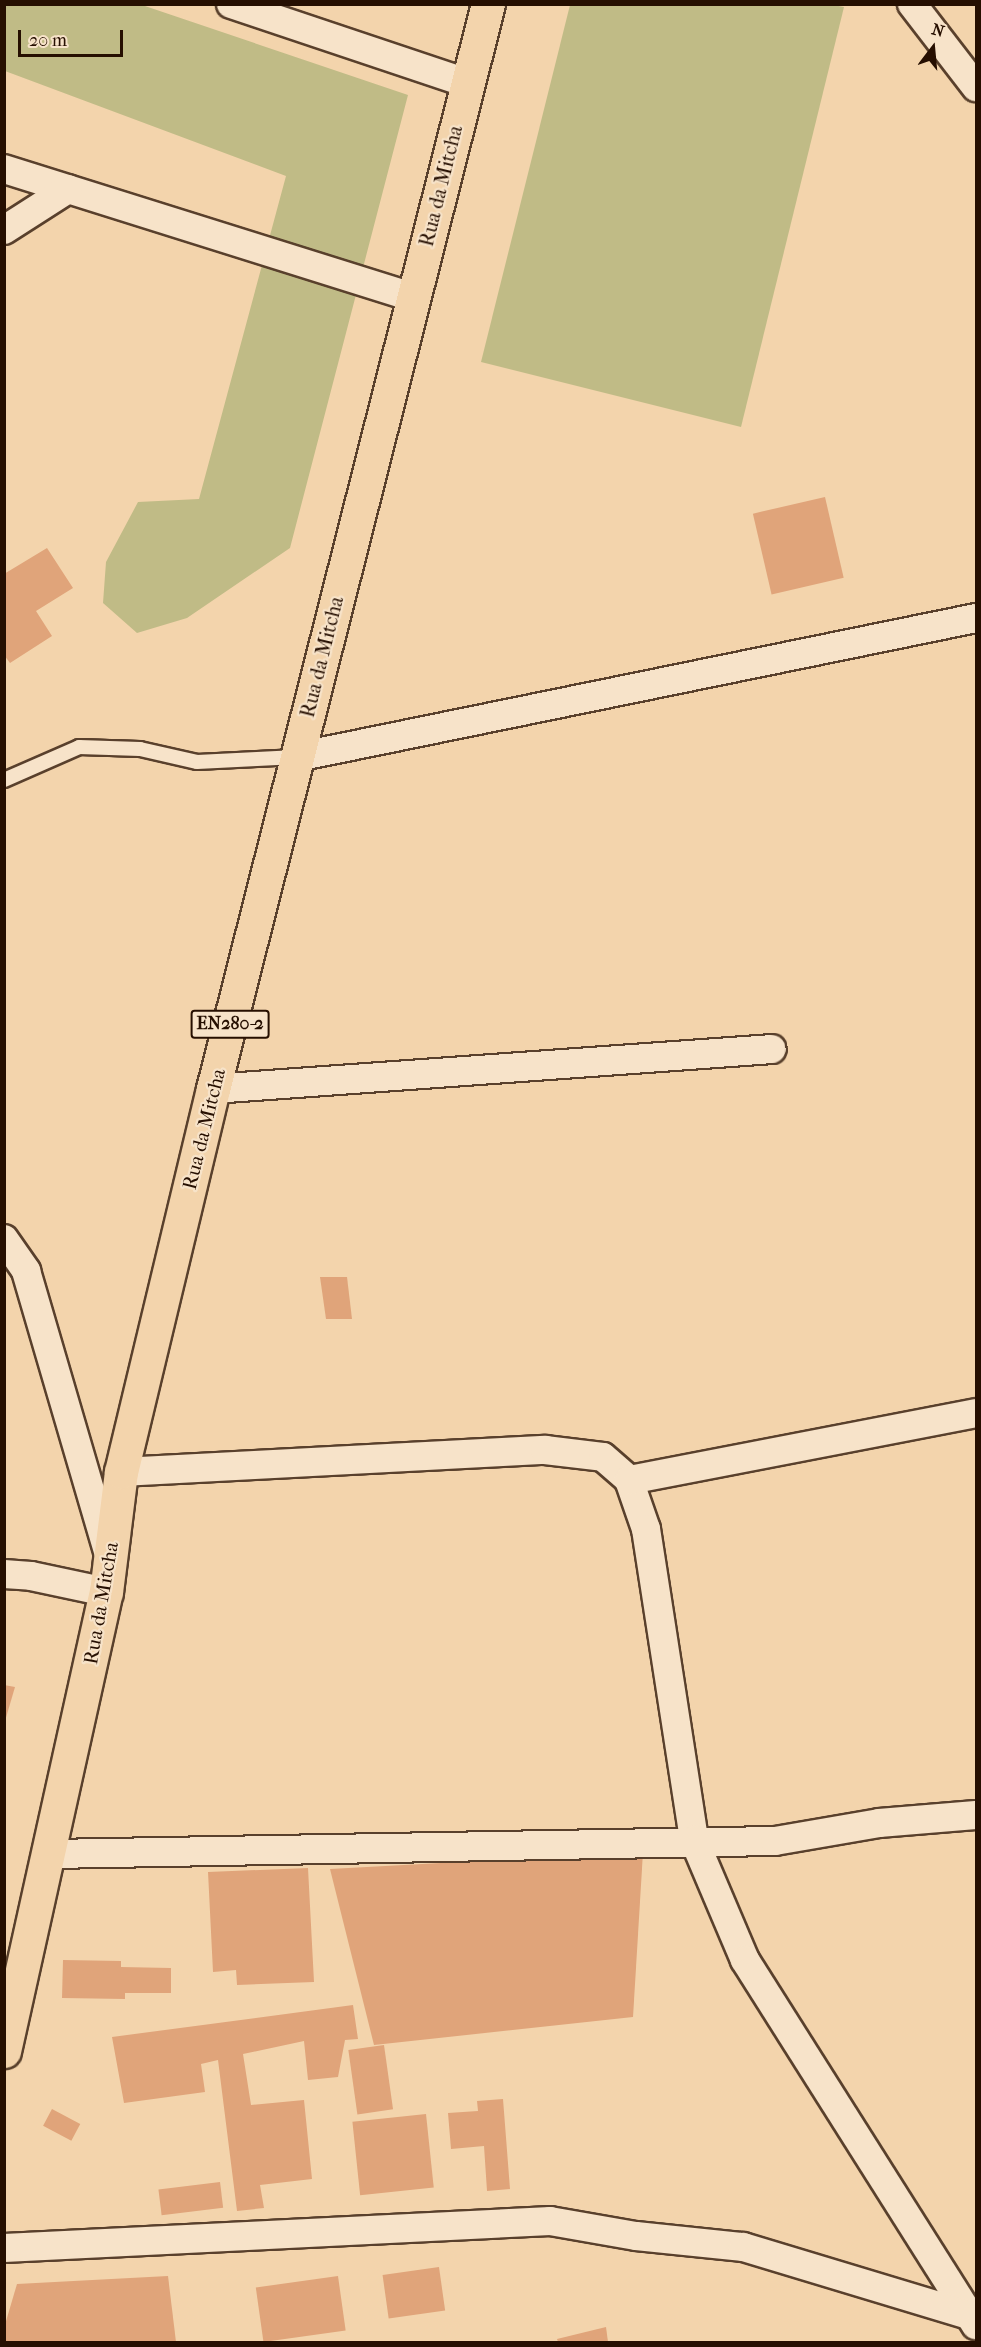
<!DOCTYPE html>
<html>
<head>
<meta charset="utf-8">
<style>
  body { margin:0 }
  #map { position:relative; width:981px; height:2347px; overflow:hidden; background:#f3d4ac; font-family:"IM FELL French Canon",serif }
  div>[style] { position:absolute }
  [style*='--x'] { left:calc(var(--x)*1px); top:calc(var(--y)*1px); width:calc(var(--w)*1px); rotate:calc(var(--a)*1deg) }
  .green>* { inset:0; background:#c0bb86 }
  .building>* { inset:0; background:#e0a47a; transform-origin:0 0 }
  .roads { filter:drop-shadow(2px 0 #59402c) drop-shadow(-2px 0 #59402c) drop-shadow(0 2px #59402c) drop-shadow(0 -2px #59402c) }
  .service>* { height:14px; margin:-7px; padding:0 7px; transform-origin:7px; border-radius:7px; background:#f7e3c9 }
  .minor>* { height:28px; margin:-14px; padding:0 14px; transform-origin:14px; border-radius:14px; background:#f7e3c9 }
  .primary>* { height:33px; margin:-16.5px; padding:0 16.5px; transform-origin:16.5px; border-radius:16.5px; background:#f3d4ac }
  span { translate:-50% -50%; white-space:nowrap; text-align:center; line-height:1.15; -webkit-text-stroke:4.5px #f7e3c9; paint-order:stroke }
  .shield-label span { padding:2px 4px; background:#f7e3c9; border:2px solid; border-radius:4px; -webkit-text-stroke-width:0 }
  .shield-label { font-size:18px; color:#260f01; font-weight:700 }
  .street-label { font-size:20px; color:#260f01 }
  .frame { position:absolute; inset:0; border:6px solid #260f01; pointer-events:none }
  .north { position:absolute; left:903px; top:18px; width:60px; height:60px; -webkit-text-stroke:4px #f7e3c9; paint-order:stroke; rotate:16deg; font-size:16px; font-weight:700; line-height:24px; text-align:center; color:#260f01 }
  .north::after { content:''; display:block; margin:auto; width:21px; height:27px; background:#260f01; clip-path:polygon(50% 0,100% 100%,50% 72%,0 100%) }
  .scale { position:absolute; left:18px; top:30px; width:105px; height:27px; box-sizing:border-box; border:3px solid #260f01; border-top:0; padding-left:8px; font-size:18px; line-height:21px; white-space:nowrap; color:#260f01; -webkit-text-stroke:4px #f7e3c9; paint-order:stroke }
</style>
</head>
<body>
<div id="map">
  <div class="green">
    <i style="clip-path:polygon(4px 5px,142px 5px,408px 95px,290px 548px,187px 618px,137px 633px,103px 603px,106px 562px,138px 502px,199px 499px,286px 176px,5px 71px)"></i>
    <i style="clip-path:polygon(833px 5px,844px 7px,741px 427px,481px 362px,570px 5px)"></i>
  </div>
  <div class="building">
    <i style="left:825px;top:497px;width:83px;height:74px;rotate:77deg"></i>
    <i style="clip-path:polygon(47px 548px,73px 588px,36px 611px,52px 636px,10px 663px,4px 655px,4px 574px)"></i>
    <i style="clip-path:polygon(320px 1277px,347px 1277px,352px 1319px,326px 1319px)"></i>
    <i style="clip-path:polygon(4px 1685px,15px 1687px,5px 1721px,4px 1721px)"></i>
    <i style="clip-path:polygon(643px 1852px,633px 2017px,374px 2045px,330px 1869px)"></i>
    <i style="clip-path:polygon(308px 1868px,314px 1982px,237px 1985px,236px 1970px,213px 1972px,208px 1872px)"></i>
    <i style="clip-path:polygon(63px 1960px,121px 1961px,121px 1967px,171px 1968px,171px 1993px,125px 1993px,125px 1999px,62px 1998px)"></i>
    <i style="clip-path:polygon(353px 2005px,358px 2039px,345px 2040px,338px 2077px,308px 2080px,304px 2041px,243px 2054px,251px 2105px,304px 2100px,312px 2179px,260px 2185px,264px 2208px,237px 2211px,218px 2060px,201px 2064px,205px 2092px,124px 2103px,112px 2037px)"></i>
    <i style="left:384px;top:2045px;width:65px;height:36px;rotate:82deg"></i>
    <i style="clip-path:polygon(503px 2099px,510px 2189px,487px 2191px,484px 2146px,451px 2149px,448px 2113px,478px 2111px,477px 2101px)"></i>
    <i style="left:52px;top:2109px;width:32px;height:19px;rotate:28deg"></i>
    <i style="left:426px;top:2114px;width:74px;height:74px;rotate:84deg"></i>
    <i style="left:220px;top:2182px;width:26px;height:62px;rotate:83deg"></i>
    <i style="left:439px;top:2267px;width:44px;height:57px;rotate:82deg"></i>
    <i style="clip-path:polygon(168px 2276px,176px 2342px,4px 2342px,4px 2328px,17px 2284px)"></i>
    <i style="left:338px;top:2276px;width:55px;height:83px;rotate:82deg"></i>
    <i style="clip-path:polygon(606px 2327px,608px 2342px,558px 2342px,557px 2339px)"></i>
  </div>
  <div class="roads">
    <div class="service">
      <i style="--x:4;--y:780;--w:82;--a:-23.7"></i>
      <i style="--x:79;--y:747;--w:61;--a:1.9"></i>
      <i style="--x:140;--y:749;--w:58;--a:12.8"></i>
      <i style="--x:197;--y:762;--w:100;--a:-2.9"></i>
    </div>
    <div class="minor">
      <i style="--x:231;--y:4;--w:249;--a:18.5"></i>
      <i style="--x:912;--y:4;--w:105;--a:52.4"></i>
      <i style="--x:4;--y:169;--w:429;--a:17.4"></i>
      <i style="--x:4;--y:230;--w:76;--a:-32.6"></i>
      <i style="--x:297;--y:757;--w:693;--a:-11.57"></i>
      <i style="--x:213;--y:1089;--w:560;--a:-4.09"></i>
      <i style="--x:4;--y:1239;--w:39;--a:55"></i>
      <i style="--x:26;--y:1271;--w:296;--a:73.7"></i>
      <i style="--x:121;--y:1472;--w:425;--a:-3"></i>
      <i style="--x:545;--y:1450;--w:58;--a:6.9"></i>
      <i style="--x:603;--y:1457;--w:35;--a:41"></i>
      <i style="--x:629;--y:1480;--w:52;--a:70.9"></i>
      <i style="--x:646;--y:1529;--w:315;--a:81.2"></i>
      <i style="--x:694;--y:1840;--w:130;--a:67"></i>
      <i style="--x:745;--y:1960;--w:432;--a:57.7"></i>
      <i style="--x:629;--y:1480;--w:353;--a:-10.9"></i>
      <i style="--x:4;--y:1574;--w:27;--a:4"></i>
      <i style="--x:31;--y:1576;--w:77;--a:12"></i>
      <i style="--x:51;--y:1854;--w:724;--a:-1.03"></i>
      <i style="--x:775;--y:1841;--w:106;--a:-9.8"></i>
      <i style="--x:879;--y:1823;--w:97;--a:-4.7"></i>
      <i style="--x:4;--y:2248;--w:547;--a:-2.83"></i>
      <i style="--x:550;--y:2221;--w:87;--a:9.9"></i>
      <i style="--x:636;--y:2236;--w:108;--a:5.9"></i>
      <i style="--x:743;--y:2247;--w:235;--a:16.8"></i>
    </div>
    <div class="primary">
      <i style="--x:4;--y:2051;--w:470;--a:-77.5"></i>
      <i style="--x:106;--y:1592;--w:121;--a:-82.9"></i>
      <i style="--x:121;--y:1472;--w:394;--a:-76.5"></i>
      <i style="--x:213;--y:1089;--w:1119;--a:-75.78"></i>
    </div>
  </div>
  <div class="shield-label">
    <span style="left:230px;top:1024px">EN280-2</span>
  </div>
  <div class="street-label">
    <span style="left:441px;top:186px;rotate:-76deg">Rua da Mitcha</span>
    <span style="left:322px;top:657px;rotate:-76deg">Rua da Mitcha</span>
    <span style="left:204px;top:1129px;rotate:-76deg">Rua da Mitcha</span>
    <span style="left:101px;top:1603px;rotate:-80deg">Rua da Mitcha</span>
  </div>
  <div class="frame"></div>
  <div class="north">N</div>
  <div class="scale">20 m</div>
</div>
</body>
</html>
